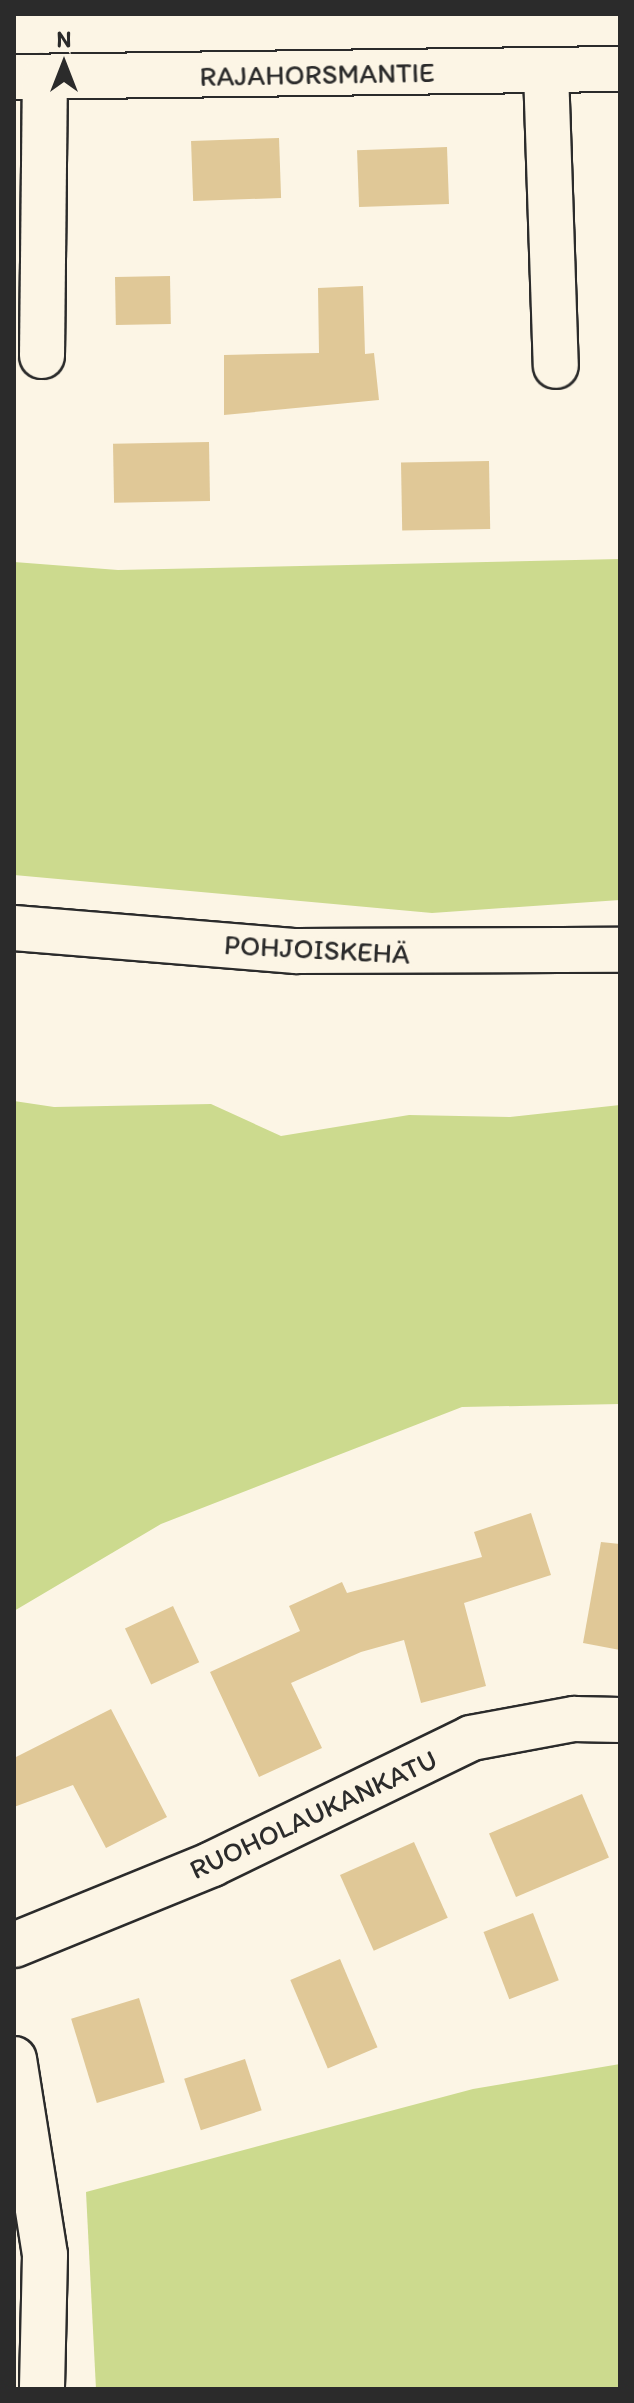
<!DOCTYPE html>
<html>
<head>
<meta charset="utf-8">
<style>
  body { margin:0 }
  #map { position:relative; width:634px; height:2403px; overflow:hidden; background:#fcf5e5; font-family:Itim,sans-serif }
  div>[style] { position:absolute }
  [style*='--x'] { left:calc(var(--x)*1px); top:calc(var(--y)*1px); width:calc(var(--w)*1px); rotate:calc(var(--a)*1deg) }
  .green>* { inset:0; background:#ccda8e }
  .building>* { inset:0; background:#e0c897; transform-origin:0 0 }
  .roads { filter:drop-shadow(2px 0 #2b2b2b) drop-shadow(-2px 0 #2b2b2b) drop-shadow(0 2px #2b2b2b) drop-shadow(0 -2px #2b2b2b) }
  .street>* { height:44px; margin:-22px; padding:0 22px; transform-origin:22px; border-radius:22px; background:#fcf5e5 }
  .secondary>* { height:44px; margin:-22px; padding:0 22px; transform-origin:22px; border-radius:22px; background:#fcf5e5 }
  span { translate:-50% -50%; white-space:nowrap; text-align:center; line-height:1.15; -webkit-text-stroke:6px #fcf5e5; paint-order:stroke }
  .street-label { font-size:28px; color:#2b2b2b }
  .frame { position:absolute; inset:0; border:16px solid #2b2b2b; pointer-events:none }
  .north { position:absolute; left:24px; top:24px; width:80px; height:80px; -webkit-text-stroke:6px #fcf5e5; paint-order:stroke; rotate:0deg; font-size:22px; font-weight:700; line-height:32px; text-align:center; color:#2b2b2b }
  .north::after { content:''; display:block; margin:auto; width:28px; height:36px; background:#2b2b2b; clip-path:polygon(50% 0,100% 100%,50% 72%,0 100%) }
</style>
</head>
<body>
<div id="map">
  <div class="green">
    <i style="clip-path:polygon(620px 559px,620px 900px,432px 913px,14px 875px,14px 562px,118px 570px)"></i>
    <i style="clip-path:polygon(14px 1101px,54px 1107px,211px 1104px,281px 1136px,409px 1115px,510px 1117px,620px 1105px,620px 1404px,462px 1407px,161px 1524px,14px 1611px)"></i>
    <i style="clip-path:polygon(620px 2064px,620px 2389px,96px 2389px,86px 2192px,473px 2089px)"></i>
  </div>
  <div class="building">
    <i style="left:279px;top:138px;width:60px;height:88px;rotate:88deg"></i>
    <i style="left:447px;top:147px;width:57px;height:90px;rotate:88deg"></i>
    <i style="left:170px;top:276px;width:48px;height:55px;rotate:89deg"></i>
    <i style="clip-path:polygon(363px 286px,365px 354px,374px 353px,379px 400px,224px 415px,224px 355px,319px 353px,318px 288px)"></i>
    <i style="left:209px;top:442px;width:59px;height:96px;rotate:89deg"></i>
    <i style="left:489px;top:461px;width:68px;height:88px;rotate:89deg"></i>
    <i style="clip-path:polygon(531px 1513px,551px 1575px,464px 1603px,486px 1686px,421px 1703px,404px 1640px,361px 1652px,291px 1683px,322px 1748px,259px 1777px,210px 1672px,300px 1631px,289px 1606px,342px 1582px,347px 1593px,482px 1557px,474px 1532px)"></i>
    <i style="clip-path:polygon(601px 1542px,620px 1544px,620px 1650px,583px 1643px)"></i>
    <i style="left:173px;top:1606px;width:62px;height:53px;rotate:65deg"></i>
    <i style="clip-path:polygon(111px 1709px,167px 1817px,106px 1848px,73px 1785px,14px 1807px,14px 1758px)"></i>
    <i style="left:582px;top:1794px;width:69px;height:101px;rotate:67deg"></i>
    <i style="left:414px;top:1842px;width:83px;height:81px;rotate:66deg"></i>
    <i style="left:533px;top:1913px;width:72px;height:53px;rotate:69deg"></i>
    <i style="left:340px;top:1959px;width:96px;height:54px;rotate:67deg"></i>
    <i style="left:139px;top:1998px;width:88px;height:71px;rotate:73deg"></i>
    <i style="left:245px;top:2059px;width:54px;height:64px;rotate:72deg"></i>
  </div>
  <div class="roads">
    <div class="street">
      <i style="--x:546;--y:71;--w:295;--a:88.1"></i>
      <i style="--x:14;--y:77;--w:606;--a:-0.76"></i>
      <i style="--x:42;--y:356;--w:279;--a:-89.4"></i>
      <i style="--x:14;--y:1945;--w:214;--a:-22.2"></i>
      <i style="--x:212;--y:1864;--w:288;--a:-25.9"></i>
      <i style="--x:471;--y:1738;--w:105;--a:-10.5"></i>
      <i style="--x:574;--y:1719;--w:46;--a:1.2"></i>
      <i style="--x:14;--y:2059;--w:198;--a:81"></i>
      <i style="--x:45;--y:2255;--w:134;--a:91.3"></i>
    </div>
    <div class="secondary">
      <i style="--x:14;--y:928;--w:283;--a:4.7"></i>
      <i style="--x:296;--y:951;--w:324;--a:-0.2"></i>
    </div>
  </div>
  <div class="street-label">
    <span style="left:317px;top:74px;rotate:-1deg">RAJAHORSMANTIE</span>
    <span style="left:317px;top:949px;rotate:3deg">POHJOISKEHÄ</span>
    <span style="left:313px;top:1814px;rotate:-25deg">RUOHOLAUKANKATU</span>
  </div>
  <div class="frame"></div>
  <div class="north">N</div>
</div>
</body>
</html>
